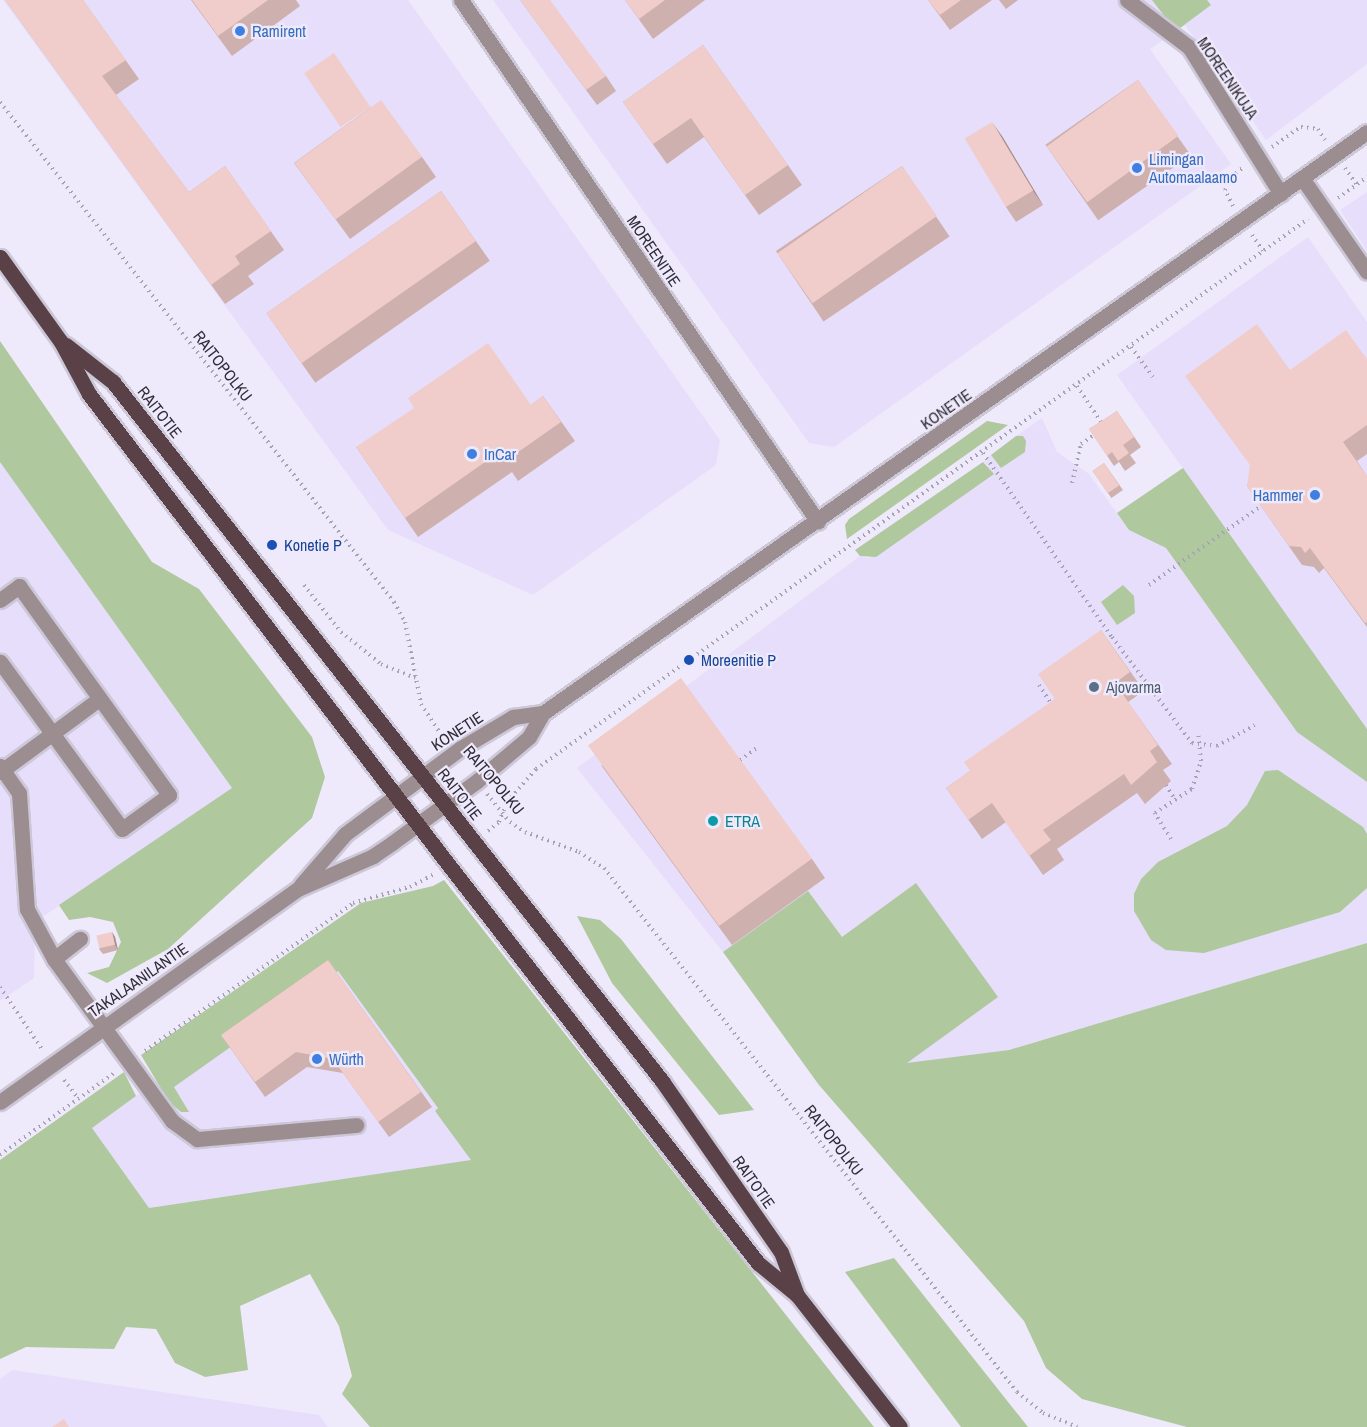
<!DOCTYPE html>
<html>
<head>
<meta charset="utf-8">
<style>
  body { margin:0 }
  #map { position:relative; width:1367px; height:1427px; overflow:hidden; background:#eeeafb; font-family:"Archivo Narrow",sans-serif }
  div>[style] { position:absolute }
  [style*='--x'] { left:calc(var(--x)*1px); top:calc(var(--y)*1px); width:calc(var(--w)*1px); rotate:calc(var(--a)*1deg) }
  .built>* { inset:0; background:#e6defb }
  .green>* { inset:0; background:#afc89e }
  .path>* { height:4px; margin-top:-2px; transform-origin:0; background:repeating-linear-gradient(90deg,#a5a2b1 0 1.5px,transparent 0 6px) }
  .roads { filter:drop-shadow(2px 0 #ccc8d8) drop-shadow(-2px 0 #ccc8d8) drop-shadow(0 2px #ccc8d8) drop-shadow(0 -2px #ccc8d8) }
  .minor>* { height:15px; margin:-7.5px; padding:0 7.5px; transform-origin:7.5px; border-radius:7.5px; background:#9c8d91 }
  .major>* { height:15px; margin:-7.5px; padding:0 7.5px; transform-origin:7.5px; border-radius:7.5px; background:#594147 }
  .wall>* { inset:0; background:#ceb0ae; transform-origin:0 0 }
  .shaded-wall>* { inset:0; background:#a8908d }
  .building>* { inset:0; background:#f0cdca; transform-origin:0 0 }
  .dots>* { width:16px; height:16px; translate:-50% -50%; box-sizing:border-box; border:3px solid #eeeafb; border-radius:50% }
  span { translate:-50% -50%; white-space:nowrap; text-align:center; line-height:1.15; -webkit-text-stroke:4.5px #eeeafb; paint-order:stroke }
  .shop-label { font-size:16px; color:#366cbe }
  .left { translate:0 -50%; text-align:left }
  .right { translate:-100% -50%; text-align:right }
  .street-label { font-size:16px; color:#2f2c37 }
  .transit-label { font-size:16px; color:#164399 }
  .service-label { font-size:16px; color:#4e5e75 }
  .culture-label { font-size:16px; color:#0d838f }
</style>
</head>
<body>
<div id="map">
  <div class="built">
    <i style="clip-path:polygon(3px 0,408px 0,720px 440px,716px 465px,533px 595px,388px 530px)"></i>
    <i style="clip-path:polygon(493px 0,1367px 0,1367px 64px,1266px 140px,1185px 25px,1150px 49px,1231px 164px,834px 447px,809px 443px)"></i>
    <i style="clip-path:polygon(1367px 192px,1367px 251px,1340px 210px)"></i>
    <i style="clip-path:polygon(1308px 237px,1367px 322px,1367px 729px,1117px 375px)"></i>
    <i style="clip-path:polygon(1042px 418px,1057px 452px,1089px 474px,1129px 530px,1166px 548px,1297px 732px,1367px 782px,1367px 943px,1009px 1050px,906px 1064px,819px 1085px,723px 952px,577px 768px,860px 556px,869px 558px,988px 465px,983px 462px,991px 455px,1001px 468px,1026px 448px,1023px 436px,1016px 436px)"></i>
    <i style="clip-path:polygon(0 462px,233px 788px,35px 922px,34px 978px,0 1001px)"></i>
    <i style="clip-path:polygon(373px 928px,472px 1160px,149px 1208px,91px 1128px)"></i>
    <i style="clip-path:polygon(12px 1370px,319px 1415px,328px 1427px,0 1427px,0 1379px)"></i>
  </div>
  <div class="green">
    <i style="clip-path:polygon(1152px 0,1207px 0,1211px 5px,1176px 31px)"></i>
    <i style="clip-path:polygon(0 341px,152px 562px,199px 589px,312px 737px,325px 777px,312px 818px,168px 949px,107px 983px,87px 973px,109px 967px,121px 942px,113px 922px,90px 917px,69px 920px,59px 905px,232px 788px,0 462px)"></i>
    <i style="clip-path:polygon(987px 421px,1008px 425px,847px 539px,845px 525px,849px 519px)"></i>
    <i style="clip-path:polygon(1016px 436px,1023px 436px,1026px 441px,1025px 452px,1001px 468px,991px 455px)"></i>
    <i style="clip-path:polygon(983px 462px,994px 474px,876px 557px,860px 556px,855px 550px)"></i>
    <i style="clip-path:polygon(1183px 468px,1367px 729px,1367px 782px,1297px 732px,1166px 548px,1129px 530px,1117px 513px)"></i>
    <i style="clip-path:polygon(1123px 585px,1134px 596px,1135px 613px,1117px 625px,1101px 602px)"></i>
    <i style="clip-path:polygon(1278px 770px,1363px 827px,1367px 834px,1367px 888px,1340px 912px,1204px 953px,1166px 950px,1151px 940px,1134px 911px,1134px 894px,1141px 879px,1158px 862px,1227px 826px,1247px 805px,1265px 771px)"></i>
    <i style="clip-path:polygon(444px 880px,874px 1427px,370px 1427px,342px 1394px,352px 1376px,339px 1326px,310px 1274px,240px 1306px,248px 1370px,205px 1377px,175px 1363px,156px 1329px,126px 1327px,114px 1349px,26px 1347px,0 1359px,0 1160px,124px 1072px,136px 1096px,92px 1128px,149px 1208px,471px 1160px,435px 1111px,438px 1108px,338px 971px,174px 1087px,189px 1112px,181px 1112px,169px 1102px,141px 1055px,361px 903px,433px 886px)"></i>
    <i style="clip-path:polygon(916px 883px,998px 997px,907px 1063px,1009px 1050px,1367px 943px,1367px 1427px,1187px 1427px,1082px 1399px,1046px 1368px,1024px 1321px,819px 1085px,723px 952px,808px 891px,842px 937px)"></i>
    <i style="clip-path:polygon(577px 916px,600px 920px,621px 939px,754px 1110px,719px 1115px,612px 983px)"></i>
    <i style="clip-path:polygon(894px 1258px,1028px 1427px,961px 1427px,845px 1272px)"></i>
  </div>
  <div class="path">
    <i style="--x:0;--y:102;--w:637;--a:51.76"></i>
    <i style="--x:394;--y:602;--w:23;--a:61"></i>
    <i style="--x:405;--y:622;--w:84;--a:79"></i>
    <i style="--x:421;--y:704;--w:42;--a:56.7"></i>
    <i style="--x:1272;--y:147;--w:35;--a:-35"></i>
    <i style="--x:1301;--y:127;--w:17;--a:7"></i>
    <i style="--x:1318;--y:129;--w:13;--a:58"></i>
    <i style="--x:1345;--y:168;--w:21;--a:55"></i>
    <i style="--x:1338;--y:198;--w:36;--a:-36"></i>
    <i style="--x:1233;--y:206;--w:18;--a:-117"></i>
    <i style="--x:1225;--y:190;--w:14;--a:-65"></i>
    <i style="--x:1231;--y:177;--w:16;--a:-38"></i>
    <i style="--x:1252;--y:235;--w:19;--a:55"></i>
    <i style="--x:1131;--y:347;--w:37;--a:54"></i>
    <i style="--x:1077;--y:386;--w:47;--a:56.3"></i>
    <i style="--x:983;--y:453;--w:225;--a:55"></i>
    <i style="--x:1112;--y:637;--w:133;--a:53"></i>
    <i style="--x:1192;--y:743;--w:25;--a:7"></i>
    <i style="--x:1217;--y:746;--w:43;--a:-28.9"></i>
    <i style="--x:1072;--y:483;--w:40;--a:-77"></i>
    <i style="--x:1081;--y:444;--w:19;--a:-35"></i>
    <i style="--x:304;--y:585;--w:60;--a:51.8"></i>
    <i style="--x:341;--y:632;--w:51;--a:38.7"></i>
    <i style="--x:381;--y:664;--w:37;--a:22"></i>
    <i style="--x:1149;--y:585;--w:137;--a:-35.2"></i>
    <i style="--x:1039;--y:685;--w:24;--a:57"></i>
    <i style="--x:740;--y:760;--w:22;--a:-36"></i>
    <i style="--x:1166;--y:785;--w:17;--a:59"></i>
    <i style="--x:487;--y:794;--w:36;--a:51"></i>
    <i style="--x:510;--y:822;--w:18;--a:34"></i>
    <i style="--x:525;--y:832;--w:58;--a:20.3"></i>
    <i style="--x:579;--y:852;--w:30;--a:33"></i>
    <i style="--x:604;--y:868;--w:667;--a:51.76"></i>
    <i style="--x:1017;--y:1392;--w:33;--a:39"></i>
    <i style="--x:1043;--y:1413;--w:37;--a:22"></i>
    <i style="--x:488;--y:831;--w:14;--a:-39"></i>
    <i style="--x:499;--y:822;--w:22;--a:-68"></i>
    <i style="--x:507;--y:802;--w:44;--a:-48.7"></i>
    <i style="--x:536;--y:769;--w:948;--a:-35.47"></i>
    <i style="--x:1171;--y:839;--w:31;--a:-122"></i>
    <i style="--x:1155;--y:813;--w:44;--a:-33"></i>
    <i style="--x:1192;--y:789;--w:29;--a:-72"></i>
    <i style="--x:1201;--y:761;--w:30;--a:-96"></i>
    <i style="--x:0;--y:987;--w:75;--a:55.9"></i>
    <i style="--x:145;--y:1051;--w:255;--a:-35.4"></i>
    <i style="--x:353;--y:903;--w:59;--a:-15.7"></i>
    <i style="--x:410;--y:887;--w:26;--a:-28"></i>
    <i style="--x:64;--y:1080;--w:23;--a:52"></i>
    <i style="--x:0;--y:1155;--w:140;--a:-35.7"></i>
  </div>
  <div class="roads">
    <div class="minor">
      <i style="--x:461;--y:0;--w:632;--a:55.63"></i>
      <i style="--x:1127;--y:0;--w:78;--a:37.2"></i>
      <i style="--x:1189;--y:47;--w:173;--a:58"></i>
      <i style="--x:1302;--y:178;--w:114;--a:55.3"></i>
      <i style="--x:0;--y:600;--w:24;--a:-36"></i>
      <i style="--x:19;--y:586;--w:257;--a:54.3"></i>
      <i style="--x:169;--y:795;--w:58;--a:144.1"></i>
      <i style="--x:122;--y:829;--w:207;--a:-126.1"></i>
      <i style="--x:0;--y:766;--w:33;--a:55"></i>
      <i style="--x:19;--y:793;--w:116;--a:86.1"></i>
      <i style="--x:27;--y:909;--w:57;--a:61.6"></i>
      <i style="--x:54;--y:959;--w:200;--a:53.9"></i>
      <i style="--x:172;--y:1121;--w:31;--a:36"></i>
      <i style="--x:197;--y:1139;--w:160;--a:-5"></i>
      <i style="--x:0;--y:772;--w:123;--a:-36.4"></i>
      <i style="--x:301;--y:885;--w:67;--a:-49.2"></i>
      <i style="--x:345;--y:834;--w:144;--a:-36.6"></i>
      <i style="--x:461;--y:748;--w:61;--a:-30.8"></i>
      <i style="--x:513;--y:717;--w:30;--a:-8"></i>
      <i style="--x:54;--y:959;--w:33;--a:-38"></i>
      <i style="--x:0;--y:1102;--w:366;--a:-35.6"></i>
      <i style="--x:298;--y:889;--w:82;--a:-23.7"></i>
      <i style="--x:373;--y:856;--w:23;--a:-34"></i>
      <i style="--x:392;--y:843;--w:105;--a:-36.1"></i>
      <i style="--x:477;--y:781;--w:68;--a:-40.2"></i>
      <i style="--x:529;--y:737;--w:28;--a:-60"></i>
      <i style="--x:543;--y:713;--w:1008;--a:-35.19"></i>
    </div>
    <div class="major">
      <i style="--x:0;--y:257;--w:105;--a:54.3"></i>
      <i style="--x:61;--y:342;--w:59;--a:61.7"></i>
      <i style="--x:89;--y:394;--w:591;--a:52.63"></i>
      <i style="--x:448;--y:864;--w:505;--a:52.15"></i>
      <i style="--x:758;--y:1263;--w:50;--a:39.4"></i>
      <i style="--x:797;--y:1295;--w:167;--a:52"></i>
      <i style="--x:66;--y:345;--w:60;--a:38.2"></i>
      <i style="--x:113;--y:382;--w:889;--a:51.85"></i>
      <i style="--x:662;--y:1081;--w:208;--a:55.2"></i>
      <i style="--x:781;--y:1252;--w:46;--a:69.6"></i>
    </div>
  </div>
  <div class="wall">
    <i style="clip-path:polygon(5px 0,83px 0,139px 79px,116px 95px,189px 192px,225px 166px,284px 250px,248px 276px,254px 284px,225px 304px)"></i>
    <i style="clip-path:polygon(191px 0,296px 0,300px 6px,232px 56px)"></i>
    <i style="clip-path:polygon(520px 0,606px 76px,616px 91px,597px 105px)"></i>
    <i style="clip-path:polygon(625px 0,705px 0,653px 39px)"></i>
    <i style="clip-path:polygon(928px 0,992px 0,950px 30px)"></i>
    <i style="clip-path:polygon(999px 0,1018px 0,1006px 9px)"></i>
    <i style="clip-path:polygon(703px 45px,802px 185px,759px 215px,704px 137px,667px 164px,623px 102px)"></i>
    <i style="left:1138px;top:80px;width:92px;height:113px;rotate:55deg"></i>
    <i style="clip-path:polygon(371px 107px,422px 157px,436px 177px,350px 239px,294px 163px)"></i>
    <i style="clip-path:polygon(1002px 136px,1043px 205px,1016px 222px,1006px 207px)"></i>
    <i style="left:902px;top:166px;width:85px;height:152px;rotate:56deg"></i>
    <i style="left:441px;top:191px;width:85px;height:213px;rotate:55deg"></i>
    <i style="clip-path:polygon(1367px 359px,1367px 454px,1357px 461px,1367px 476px,1367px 627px,1324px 568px,1319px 573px,1314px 567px,1302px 565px,1247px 486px,1290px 370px)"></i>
    <i style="clip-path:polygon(543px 396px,575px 441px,518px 481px,512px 472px,418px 537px,356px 447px,531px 405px)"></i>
    <i style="clip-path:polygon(1117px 411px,1141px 447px,1130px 455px,1136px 463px,1125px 471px,1119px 462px,1114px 466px,1089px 429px)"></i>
    <i style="left:1104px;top:463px;width:33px;height:14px;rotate:55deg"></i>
    <i style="clip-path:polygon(1101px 630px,1144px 691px,1128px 702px,1172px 764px,1163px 770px,1171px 781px,1145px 804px,1137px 793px,1057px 849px,1064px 860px,1043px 875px,1006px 822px,982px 839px,946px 788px,970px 771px,1055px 699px)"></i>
    <i style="clip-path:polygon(601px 765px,812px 859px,825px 878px,732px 945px)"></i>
    <i style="clip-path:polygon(112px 932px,115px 937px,118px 950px,103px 954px,99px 949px)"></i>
    <i style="clip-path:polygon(328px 960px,432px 1107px,389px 1137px,343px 1073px,307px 1067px,265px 1097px,221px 1035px)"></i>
  </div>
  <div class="shaded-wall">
    <i style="clip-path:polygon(992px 122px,1002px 136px,1043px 205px,1033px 191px)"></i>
    <i style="clip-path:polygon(112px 932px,115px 937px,118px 950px,115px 945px)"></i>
  </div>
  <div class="building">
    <i style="clip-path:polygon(5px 0,83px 0,126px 60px,102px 76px,189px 192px,225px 166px,271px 231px,235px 256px,240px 264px,211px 285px)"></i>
    <i style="clip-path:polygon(192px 0,268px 0,218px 36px)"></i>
    <i style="clip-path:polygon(520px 0,550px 0,606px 76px,586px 90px)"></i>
    <i style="clip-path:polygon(625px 0,665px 0,639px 19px)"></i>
    <i style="clip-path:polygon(928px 0,961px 0,940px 15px)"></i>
    <i style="clip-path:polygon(703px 45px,788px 165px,745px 195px,691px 118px,653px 144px,623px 102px)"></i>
    <i style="left:334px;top:53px;width:65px;height:36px;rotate:56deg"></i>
    <i style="left:1138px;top:80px;width:69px;height:113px;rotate:54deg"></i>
    <i style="left:381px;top:100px;width:70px;height:107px;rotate:54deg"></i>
    <i style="left:992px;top:122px;width:80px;height:32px;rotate:59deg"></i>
    <i style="left:902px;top:166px;width:61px;height:152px;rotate:55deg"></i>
    <i style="left:441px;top:191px;width:61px;height:213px;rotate:55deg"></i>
    <i style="clip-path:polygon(1257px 324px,1290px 370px,1346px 330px,1367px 359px,1367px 425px,1343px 442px,1367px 476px,1367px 622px,1365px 623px,1310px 548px,1305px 553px,1301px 547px,1289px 546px,1247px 486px,1250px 465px,1185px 376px)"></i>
    <i style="clip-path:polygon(488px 343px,531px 405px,543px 396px,561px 422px,504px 462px,498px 453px,405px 518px,356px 447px,414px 408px,408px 398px)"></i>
    <i style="clip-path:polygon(1117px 411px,1134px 437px,1123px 445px,1129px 453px,1118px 461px,1112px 452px,1107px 456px,1089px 429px)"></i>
    <i style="left:1104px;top:463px;width:27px;height:14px;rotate:56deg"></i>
    <i style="clip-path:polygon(1101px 630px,1130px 672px,1115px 683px,1158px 745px,1150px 751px,1157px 762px,1131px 785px,1124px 774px,1043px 830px,1051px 840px,1029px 856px,992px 803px,968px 820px,946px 788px,970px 771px,964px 762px,1055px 699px,1038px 674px)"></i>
    <i style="left:681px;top:678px;width:223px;height:115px;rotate:54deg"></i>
    <i style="left:112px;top:932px;width:13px;height:16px;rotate:77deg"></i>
    <i style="clip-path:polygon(328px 960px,421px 1092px,378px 1122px,333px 1059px,296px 1052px,255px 1082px,221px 1035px)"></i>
    <i style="clip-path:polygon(64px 1419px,69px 1427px,52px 1427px)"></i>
  </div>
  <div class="dots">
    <i style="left:240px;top:31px;background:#3f7fe0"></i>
    <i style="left:1137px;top:168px;background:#3f7fe0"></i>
    <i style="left:472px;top:454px;background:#3f7fe0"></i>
    <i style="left:1315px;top:495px;background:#3f7fe0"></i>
    <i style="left:272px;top:545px;background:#1a4fb4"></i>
    <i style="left:689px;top:660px;background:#1a4fb4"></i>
    <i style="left:1094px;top:687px;background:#5c6f8a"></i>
    <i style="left:713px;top:821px;background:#0f9aa8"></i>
    <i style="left:317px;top:1059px;background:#3f7fe0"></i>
  </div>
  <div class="shop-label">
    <span class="left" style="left:252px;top:31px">Ramirent</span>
    <span class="left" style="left:1149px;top:168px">Limingan<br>Automaalaamo</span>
    <span class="left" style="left:484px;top:454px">InCar</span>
    <span class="right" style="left:1303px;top:495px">Hammer</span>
    <span class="left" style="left:329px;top:1059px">Würth</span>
  </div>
  <div class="street-label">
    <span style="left:1228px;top:78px;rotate:56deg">MOREENIKUJA</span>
    <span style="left:654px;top:251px;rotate:56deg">MOREENITIE</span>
    <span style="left:223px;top:366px;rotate:52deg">RAITOPOLKU</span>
    <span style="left:946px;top:409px;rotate:-35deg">KONETIE</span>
    <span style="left:160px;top:412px;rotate:52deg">RAITOTIE</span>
    <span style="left:457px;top:731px;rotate:-33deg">KONETIE</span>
    <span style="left:494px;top:780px;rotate:50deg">RAITOPOLKU</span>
    <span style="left:460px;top:794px;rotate:52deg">RAITOTIE</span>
    <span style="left:138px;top:980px;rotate:-35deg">TAKALAANILANTIE</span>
    <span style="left:834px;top:1140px;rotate:52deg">RAITOPOLKU</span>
    <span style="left:754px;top:1182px;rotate:55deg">RAITOTIE</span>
  </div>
  <div class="transit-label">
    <span class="left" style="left:284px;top:545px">Konetie P</span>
    <span class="left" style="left:701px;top:660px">Moreenitie P</span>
  </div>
  <div class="service-label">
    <span class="left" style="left:1106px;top:687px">Ajovarma</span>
  </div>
  <div class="culture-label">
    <span class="left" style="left:725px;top:821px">ETRA</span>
  </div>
</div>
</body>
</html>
